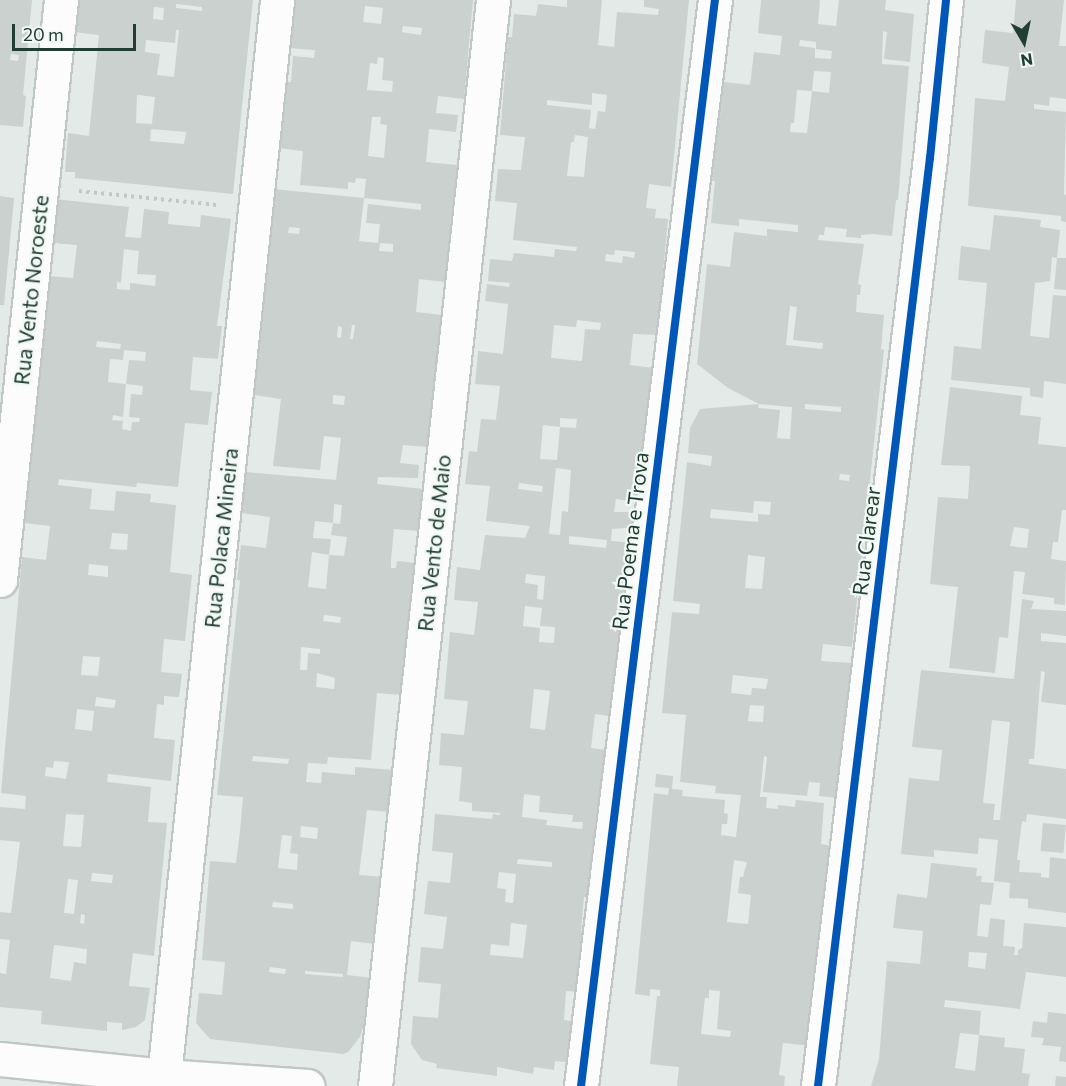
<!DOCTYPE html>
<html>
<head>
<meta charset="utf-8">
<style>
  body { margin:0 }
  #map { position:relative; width:1066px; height:1086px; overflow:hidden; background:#e4eae7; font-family:Commissioner,sans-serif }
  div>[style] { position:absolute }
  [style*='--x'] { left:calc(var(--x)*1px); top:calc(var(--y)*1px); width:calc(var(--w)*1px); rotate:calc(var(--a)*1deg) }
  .building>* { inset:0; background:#cbd1ce; transform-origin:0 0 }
  .path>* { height:4px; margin-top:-2px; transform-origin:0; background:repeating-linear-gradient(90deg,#c0cac5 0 3px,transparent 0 7.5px) }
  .roads { filter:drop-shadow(2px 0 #c1c7c4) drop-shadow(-2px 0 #c1c7c4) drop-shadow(0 2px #c1c7c4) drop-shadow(0 -2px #c1c7c4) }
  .minor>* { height:33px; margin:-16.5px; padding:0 16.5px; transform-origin:16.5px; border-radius:16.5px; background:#fbfcfb }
  .cycleway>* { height:8px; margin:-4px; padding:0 4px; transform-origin:4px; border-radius:4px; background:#0057b8 }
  span { translate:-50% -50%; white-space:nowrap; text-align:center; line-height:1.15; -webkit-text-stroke:4.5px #f2f9f5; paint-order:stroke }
  .street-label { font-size:21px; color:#213e35 }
  .north { position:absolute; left:994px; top:12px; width:60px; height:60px; -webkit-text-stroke:4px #f2f9f5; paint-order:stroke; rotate:171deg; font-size:16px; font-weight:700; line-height:24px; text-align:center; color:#213e35 }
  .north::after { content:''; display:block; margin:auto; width:21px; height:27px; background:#213e35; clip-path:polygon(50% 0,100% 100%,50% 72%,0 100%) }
  .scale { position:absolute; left:12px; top:24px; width:124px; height:27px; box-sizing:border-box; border:3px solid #213e35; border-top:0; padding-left:8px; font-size:18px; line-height:21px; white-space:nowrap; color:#213e35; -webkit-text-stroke:4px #f2f9f5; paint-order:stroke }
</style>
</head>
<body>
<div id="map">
  <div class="building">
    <i style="clip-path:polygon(evenodd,0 0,32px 0,23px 95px,26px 96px,23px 127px,0 125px,0 0,11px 54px,19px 55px,18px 61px,10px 60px,11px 54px)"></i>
    <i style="clip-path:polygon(evenodd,75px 0,253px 0,233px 194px,75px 178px,75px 172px,65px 172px,68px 133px,89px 136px,99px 35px,73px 32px,75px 0,176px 4px,202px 7px,202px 11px,176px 8px,176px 4px,75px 0,154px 7px,164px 8px,163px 20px,153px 19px,154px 7px,75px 0,176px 30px,179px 30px,174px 77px,157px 75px,160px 54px,145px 52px,146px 40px,175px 43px,176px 30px,75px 0,137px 95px,155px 97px,152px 124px,136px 123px,137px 95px,75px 0,151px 129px,186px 132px,184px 144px,150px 141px,151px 129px)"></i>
    <i style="clip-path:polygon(evenodd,295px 0,473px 0,464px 99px,438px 96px,436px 113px,458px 115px,456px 132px,429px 129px,426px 162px,457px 165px,445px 282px,419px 279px,416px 312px,441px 315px,427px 447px,403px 445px,400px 463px,419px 465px,418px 478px,378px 477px,377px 484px,423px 489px,419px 531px,394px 529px,391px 560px,391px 568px,396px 568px,397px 561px,416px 563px,403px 695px,377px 693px,371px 760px,328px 757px,327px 764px,308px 763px,306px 782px,321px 783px,322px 772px,355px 775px,355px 767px,394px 770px,390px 812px,367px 810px,359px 875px,384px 877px,376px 944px,351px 941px,347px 975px,372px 978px,368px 1012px,360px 1037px,348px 1052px,343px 1054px,210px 1039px,196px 1023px,199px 993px,222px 995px,225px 962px,202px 960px,210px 861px,236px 863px,240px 831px,243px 797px,217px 795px,240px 580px,237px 580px,241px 545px,266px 548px,270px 517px,241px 513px,246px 472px,336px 480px,341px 438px,324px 436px,320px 470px,273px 466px,281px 399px,254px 395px,273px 189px,364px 198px,366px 179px,356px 178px,355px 183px,348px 182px,348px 189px,300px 185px,303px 151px,278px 148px,286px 82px,291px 82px,293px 56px,314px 58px,315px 50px,290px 48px,295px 0,365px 6px,383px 8px,381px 24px,363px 22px,365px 6px,295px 0,403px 26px,422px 28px,421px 35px,402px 32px,403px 26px,295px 0,378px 57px,384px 58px,382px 80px,393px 81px,392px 92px,367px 90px,370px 63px,377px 64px,378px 57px,295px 0,372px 117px,381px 117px,380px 124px,387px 125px,384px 158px,368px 156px,372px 117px,295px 0,364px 198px,421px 204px,421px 210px,368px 204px,366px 223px,380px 224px,378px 243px,359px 241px,364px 198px,295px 0,289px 227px,300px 228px,299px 234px,288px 233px,289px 227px,295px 0,380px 243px,393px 244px,393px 252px,379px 251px,380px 243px,295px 0,352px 325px,355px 325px,353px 339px,350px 339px,352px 325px,295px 0,338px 326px,342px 327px,341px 338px,337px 337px,338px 326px,295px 0,333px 395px,345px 396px,344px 405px,333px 404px,333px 395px,295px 0,334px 504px,342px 505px,340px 524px,333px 523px,334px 504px,295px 0,315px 521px,333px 523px,331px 535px,347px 537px,344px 556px,329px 555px,331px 539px,313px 538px,315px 521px,295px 0,312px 552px,329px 555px,326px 589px,308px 587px,312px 552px,295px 0,324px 615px,341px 617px,340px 623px,323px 621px,324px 615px,295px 0,301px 647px,320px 649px,320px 654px,308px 653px,307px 670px,300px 670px,301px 647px,295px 0,317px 673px,335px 678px,334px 689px,316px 687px,317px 673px,295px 0,253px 756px,289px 759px,288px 764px,252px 761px,253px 756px,295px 0,301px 826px,318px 828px,317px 839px,300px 837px,301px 826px,295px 0,282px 835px,292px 836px,290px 853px,298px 854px,297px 870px,278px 868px,282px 835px,295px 0,273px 902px,293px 904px,293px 909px,272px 907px,273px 902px,295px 0,270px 967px,286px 969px,285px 974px,269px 972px,270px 967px,295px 0,305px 971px,343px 974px,343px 977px,305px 974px,305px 971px)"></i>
    <i style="clip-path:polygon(evenodd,567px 0,602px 0,598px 45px,614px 47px,617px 12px,658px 15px,659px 9px,644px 7px,644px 0,689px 0,671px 187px,649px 184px,646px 208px,656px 209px,655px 218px,668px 219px,657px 335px,633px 334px,630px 365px,654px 368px,637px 502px,616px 499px,614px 512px,636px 512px,635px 527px,612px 529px,611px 541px,633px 543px,617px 717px,595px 714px,591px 748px,614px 751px,599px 899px,584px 897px,581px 931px,597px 933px,582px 992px,566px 991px,564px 1020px,578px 1022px,583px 1064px,555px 1061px,554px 1070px,534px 1067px,533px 1074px,497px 1067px,497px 1076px,436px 1068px,437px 1064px,422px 1060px,411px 1044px,413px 1016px,438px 1018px,441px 984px,418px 982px,421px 947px,443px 949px,447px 917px,424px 914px,428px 881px,450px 883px,453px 853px,432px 851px,435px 814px,492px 819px,493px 814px,500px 815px,500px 813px,472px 811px,472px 803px,459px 801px,462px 767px,439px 765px,441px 733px,464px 735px,468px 701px,444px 699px,447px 666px,450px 632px,474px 635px,478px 602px,454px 600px,457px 567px,480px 570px,485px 535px,525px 538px,530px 526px,486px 521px,490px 486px,465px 484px,469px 451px,477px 452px,481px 419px,496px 420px,500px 386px,475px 384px,478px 351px,503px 354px,508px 304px,485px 301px,487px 284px,509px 287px,510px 283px,488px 281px,490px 259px,512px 261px,514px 253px,554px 257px,555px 249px,576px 251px,577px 247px,513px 240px,517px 203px,495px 201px,498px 169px,521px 170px,525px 137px,500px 135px,508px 37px,512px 37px,514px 14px,536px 16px,538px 4px,567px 7px,567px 0,592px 93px,607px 95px,605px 112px,598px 111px,595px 129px,589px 128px,591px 110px,547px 105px,547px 100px,592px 105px,592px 93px,567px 0,575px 135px,588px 137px,584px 177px,567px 176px,571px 142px,574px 142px,575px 135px,567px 0,615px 250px,635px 252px,634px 258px,623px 256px,622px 263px,605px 261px,606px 254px,614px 255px,615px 250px,567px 0,577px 320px,601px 323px,600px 330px,585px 329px,582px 361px,551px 358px,554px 325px,576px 327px,577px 320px,567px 0,560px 418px,577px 419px,576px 428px,560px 427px,557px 460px,540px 459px,543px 425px,560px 427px,560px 418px,567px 0,556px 468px,571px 470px,568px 512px,562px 511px,560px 535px,549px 534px,556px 468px,567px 0,519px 483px,543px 486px,542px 492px,518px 489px,519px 483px,567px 0,569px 536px,607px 540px,606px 548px,569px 544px,569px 536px,567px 0,526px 574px,545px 576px,543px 600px,537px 599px,538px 585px,525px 583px,526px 574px,567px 0,525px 606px,542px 608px,540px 626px,555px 627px,554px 643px,539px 642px,540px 628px,523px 626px,525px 606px,567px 0,534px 689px,550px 691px,545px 730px,530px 728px,534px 689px,567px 0,524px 794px,540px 796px,539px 812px,573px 815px,572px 822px,583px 822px,582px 829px,546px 825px,547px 820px,522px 817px,524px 794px,567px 0,518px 859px,552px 862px,552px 867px,517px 864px,518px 859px,567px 0,499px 872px,516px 874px,513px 903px,505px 902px,506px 889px,497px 888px,499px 872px,567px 0,511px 923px,527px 925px,523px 958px,490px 955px,491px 944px,509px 946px,511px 923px)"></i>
    <i style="clip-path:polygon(evenodd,761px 0,820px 0,818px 24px,836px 26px,839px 0,886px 0,885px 10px,914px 14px,910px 62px,884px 59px,887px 32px,883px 31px,882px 64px,909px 66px,898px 200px,896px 200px,892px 236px,873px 234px,861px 235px,861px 238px,846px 237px,847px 229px,825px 227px,824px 235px,819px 235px,818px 240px,864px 244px,858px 284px,861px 285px,860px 295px,857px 295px,856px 312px,884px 315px,881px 349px,884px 350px,852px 647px,823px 644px,821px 661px,851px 663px,837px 798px,819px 796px,820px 783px,809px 782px,807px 796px,763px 792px,767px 757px,764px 756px,760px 797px,767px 797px,766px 808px,778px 809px,778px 805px,795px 807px,796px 800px,824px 803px,821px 844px,832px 846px,813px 1046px,783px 1043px,779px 1075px,785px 1076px,784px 1086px,677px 1086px,679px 1067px,650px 1064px,657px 996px,660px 996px,660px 990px,650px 989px,650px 996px,635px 994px,654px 793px,668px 795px,669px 788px,655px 787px,656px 774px,673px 776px,672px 789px,683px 790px,682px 796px,725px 800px,724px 813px,728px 814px,727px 824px,722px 824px,721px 835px,736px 837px,741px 795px,715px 793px,716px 786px,680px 782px,686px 715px,662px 713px,672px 612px,699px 614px,700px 604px,673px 601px,687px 462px,711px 466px,712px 456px,688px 453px,690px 428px,700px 409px,759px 404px,758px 408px,780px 410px,777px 438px,790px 439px,792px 407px,759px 404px,728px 388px,697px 364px,707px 264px,730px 267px,734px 232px,767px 236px,767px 229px,798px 232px,798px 225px,739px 219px,739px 226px,711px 223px,715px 181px,712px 181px,724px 82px,750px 85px,754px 52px,780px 55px,782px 36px,758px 33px,761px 0,800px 40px,816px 42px,816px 49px,832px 51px,831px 59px,815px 58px,815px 48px,799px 46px,800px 40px,761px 0,814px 71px,831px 72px,829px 93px,812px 91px,814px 71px,761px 0,797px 90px,812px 91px,807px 133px,790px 132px,791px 123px,794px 123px,797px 90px,761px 0,790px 306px,797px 307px,793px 340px,823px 343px,822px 349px,786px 345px,790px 306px,761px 0,805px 404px,841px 407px,841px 412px,805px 409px,805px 404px,761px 0,840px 474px,850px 475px,849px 481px,839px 480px,840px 474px,761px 0,754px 501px,771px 502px,770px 515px,758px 514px,758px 522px,710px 518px,711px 509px,753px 513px,754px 501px,761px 0,748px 555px,765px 557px,762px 589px,745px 588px,748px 555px,761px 0,733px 675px,768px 679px,766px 689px,752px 688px,751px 695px,731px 693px,733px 675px,761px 0,750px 705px,764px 706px,763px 722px,748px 721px,750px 705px,761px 0,734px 860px,747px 862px,743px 877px,740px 877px,738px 893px,751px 895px,748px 924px,727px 922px,734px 860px,761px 0,709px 990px,720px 991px,717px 1029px,731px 1031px,730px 1037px,701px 1034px,705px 998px,709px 998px,709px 990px)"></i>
    <i style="clip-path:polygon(1016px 0,1064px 0,1059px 46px,1066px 46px,1066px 99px,1050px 97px,1049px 106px,1034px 104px,1034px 109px,1066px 112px,1064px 194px,1066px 195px,1066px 222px,1061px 221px,1061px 216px,968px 206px,975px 98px,1005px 101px,1009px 67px,982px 63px,985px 30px,1013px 33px)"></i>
    <i style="clip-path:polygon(0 196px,14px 198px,4px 305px,0 305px)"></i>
    <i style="clip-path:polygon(evenodd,54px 199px,129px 207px,125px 237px,141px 238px,144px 209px,169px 212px,168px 224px,200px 227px,201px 215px,231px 219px,217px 326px,222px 326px,218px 359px,193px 357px,190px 390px,212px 392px,208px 425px,185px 423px,178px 487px,137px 483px,136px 487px,59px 479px,58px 485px,92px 489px,90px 509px,114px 511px,116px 491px,151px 494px,150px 502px,176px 505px,170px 572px,192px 575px,185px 641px,164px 639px,161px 672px,182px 674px,179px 697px,164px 696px,164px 705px,157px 704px,154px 738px,175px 740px,171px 781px,108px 774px,107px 782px,151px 787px,148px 822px,167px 823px,154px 956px,133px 953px,129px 986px,150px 988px,145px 1020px,136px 1027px,122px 1030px,122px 1023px,107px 1022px,107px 1031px,41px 1024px,42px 1011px,0 1007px,0 973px,6px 974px,10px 940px,0 939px,0 912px,11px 913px,20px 842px,0 840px,0 807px,25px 809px,26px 796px,1px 793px,22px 557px,46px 560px,50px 526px,25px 523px,48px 276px,73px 278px,77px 245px,49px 242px,54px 199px,124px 249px,139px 251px,137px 274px,156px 275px,155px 286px,130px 283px,130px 290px,117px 289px,117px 282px,121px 283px,124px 249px,54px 199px,97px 341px,121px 344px,120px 349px,96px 347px,97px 341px,54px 199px,124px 350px,146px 352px,145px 361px,129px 360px,126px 384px,143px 386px,142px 395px,131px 394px,129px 417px,140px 418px,139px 422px,132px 422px,131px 431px,122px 429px,123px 421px,112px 420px,113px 415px,123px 417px,126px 384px,108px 382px,110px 359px,123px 360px,124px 350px,54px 199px,112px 533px,128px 534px,127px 550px,110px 549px,112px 533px,54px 199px,89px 564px,108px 566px,108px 577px,88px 575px,89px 564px,54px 199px,83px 656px,100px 657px,98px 676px,81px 675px,83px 656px,54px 199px,96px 697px,116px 700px,114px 708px,95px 706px,96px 697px,54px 199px,77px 709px,94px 711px,92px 731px,75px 729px,77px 709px,54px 199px,54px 761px,69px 762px,66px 779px,45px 776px,46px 767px,53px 768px,54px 761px,54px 199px,66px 814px,84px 815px,81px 847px,63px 846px,66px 814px,54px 199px,92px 873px,113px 875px,112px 883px,91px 881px,92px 873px,54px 199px,68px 879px,78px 880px,74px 914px,64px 913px,68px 879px,54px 199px,81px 914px,85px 915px,84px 924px,80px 923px,81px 914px,54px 199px,54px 945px,87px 949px,86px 964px,74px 962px,71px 981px,50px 978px,54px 945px)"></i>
    <i style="clip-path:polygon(994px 215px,1041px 220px,1040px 227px,1060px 230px,1057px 258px,1052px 257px,1050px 281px,1035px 283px,1030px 336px,1049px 338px,1053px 295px,1066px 296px,1066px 384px,1044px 381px,1043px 398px,1030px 396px,1030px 388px,951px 380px,954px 346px,981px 349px,987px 283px,958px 280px,961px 246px,990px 250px)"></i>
    <i style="clip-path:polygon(1057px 258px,1066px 258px,1066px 290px,1054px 289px)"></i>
    <i style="clip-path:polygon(evenodd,950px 387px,1022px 396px,1020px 415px,1041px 417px,1038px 444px,1066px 447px,1066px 510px,1062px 510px,1058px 542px,1053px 542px,1051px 559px,1066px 561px,1065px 605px,1054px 604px,1054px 598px,1022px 594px,1025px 572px,1014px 571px,1008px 638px,999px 637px,995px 673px,949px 668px,958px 587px,930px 584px,938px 497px,968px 499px,970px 466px,941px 465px,950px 387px,1014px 527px,1029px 529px,1027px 548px,1010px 546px,1014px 527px)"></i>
    <i style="clip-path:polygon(evenodd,1022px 599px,1034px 601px,1031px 609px,1066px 611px,1066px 636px,1041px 633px,1041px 641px,1066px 643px,1066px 705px,1041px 702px,1045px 672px,1041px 671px,1034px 759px,1029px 759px,1029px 764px,1066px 769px,1066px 819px,1027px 814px,1026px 822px,1022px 821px,1017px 860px,1020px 860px,1019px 872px,1041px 873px,1041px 877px,1049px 878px,1050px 857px,1066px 859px,1066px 913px,1028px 908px,1028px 899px,1009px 898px,1010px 883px,994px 881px,998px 840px,979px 838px,978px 854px,934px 850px,934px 857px,901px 854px,909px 778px,939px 781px,942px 750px,912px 747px,921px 670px,1014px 679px,1022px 599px,992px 720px,1010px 722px,1000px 820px,993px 820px,995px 804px,983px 803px,992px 720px)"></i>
    <i style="left:1043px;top:823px;width:23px;height:28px;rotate:5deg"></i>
    <i style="clip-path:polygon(evenodd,931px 863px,977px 868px,976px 876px,982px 876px,981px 882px,994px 883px,991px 905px,980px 904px,977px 936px,988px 937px,990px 918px,1005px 920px,1003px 946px,1015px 947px,1014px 955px,1018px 955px,1018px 950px,1022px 948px,1024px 923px,1066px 927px,1066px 977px,1026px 972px,1020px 1009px,945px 1000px,944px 1007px,981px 1011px,979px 1035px,960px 1033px,955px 1068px,975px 1071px,979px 1035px,1005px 1038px,1004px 1047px,1025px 1049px,1022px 1073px,1030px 1074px,1028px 1086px,871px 1086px,879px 1059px,887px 961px,920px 964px,923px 931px,893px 928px,897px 894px,927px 898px,931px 863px,969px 952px,987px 953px,985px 969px,968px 967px,969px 952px)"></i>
    <i style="clip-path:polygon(1048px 1012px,1066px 1014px,1066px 1062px,1059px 1061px,1061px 1047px,1042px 1045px,1044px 1038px,1031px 1037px,1033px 1021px,1047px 1023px)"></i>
    <i style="clip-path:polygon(1056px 1076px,1066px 1077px,1066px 1086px,1055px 1086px)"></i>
  </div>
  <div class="path">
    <i style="--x:79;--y:191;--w:139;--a:5.8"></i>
  </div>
  <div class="roads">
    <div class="minor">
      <i style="--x:0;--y:580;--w:583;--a:-84"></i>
      <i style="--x:0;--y:1059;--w:165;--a:5.9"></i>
      <i style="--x:164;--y:1076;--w:144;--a:4"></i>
      <i style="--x:164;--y:1076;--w:1082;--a:-84"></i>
      <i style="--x:375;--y:1086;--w:1092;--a:-83.8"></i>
      <i style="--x:581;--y:1086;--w:1094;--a:-82.97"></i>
      <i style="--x:818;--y:1086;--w:935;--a:-83.12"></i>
      <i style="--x:930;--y:158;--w:159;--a:-84.2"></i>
    </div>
  </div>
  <div class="cycleway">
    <i style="--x:581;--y:1086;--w:1094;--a:-82.97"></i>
    <i style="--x:818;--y:1086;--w:935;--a:-83.12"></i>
    <i style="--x:930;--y:158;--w:159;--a:-84.2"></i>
  </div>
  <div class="street-label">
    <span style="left:31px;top:290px;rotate:-84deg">Rua Vento Noroeste</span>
    <span style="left:221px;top:538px;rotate:-84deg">Rua Polaca Mineira</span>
    <span style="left:630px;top:541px;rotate:-83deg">Rua Poema e Trova</span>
    <span style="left:866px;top:541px;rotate:-83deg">Rua Clarear</span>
    <span style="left:434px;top:543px;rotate:-84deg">Rua Vento de Maio</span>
  </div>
  <div class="north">N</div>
  <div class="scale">20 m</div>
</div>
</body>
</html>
